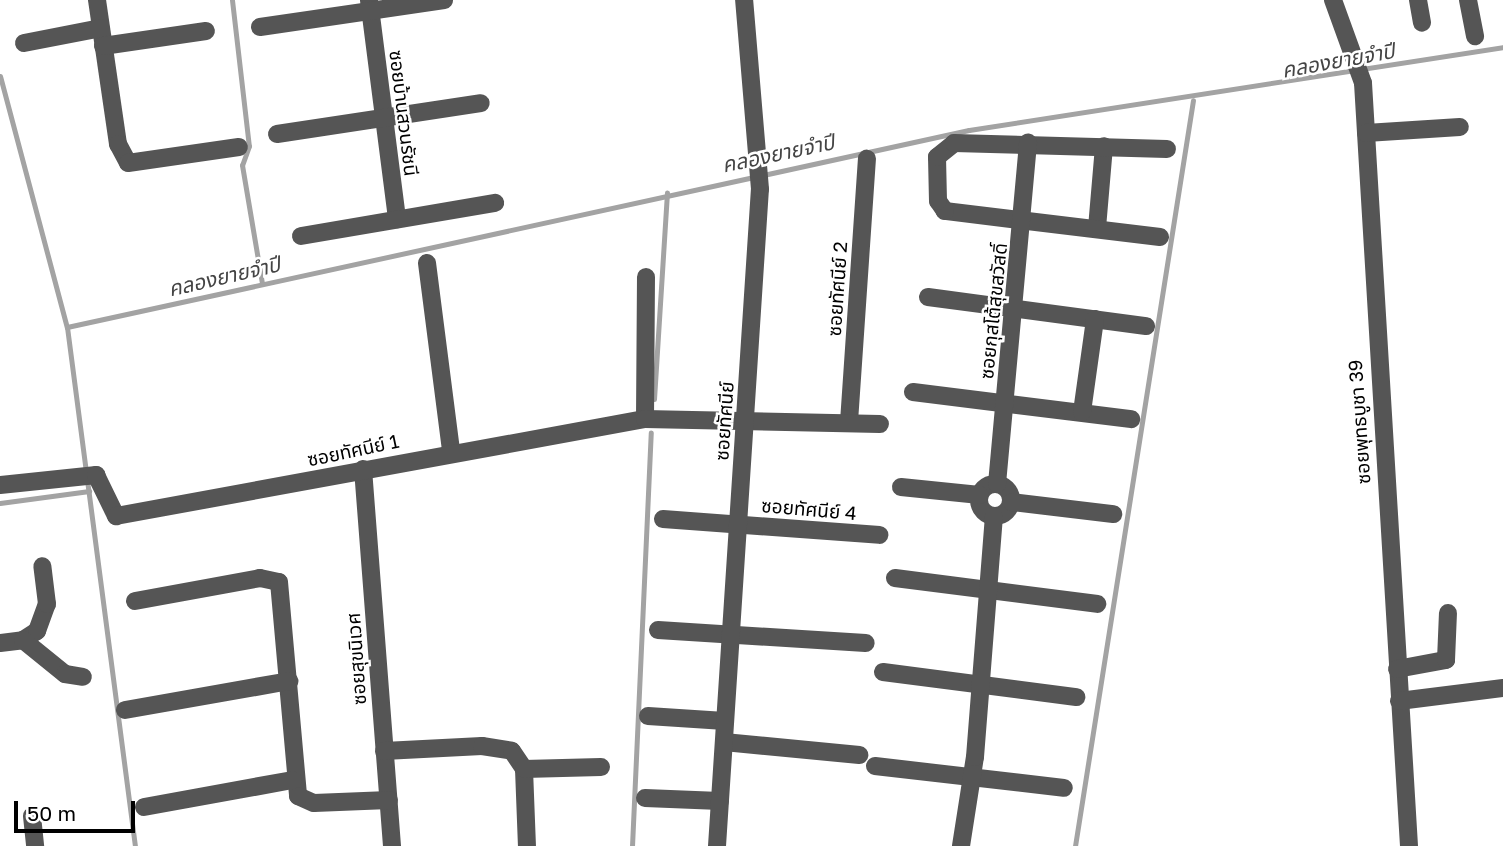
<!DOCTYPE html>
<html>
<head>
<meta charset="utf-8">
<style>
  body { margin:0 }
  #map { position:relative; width:1503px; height:846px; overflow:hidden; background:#fff; font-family:"Golos Text","Noto Sans Thai",sans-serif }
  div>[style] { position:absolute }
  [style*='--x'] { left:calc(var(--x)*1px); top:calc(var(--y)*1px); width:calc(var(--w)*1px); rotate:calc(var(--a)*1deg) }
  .stream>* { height:5px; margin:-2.5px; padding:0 2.5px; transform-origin:2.5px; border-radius:2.5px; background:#a3a3a3 }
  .minor>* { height:18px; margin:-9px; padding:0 9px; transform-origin:9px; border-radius:9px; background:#555 }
  .minor>.ring { margin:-9px; padding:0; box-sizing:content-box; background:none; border:18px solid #555; border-radius:50% }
  span { translate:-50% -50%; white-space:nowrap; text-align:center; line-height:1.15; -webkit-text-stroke:5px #fff; paint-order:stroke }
  .street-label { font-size:19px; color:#000 }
  .water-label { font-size:21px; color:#444; font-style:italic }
  .scale { position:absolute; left:14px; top:801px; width:121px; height:32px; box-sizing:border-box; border:4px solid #000; border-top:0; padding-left:9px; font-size:21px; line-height:24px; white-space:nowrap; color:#000; -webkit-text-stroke:5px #fff; paint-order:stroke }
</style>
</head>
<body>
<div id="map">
  <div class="stream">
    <i style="--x:232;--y:0;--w:147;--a:83.4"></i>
    <i style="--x:249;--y:146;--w:20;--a:110"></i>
    <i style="--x:242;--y:165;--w:120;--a:80.4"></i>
    <i style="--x:0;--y:76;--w:260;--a:75.1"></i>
    <i style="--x:67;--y:327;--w:523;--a:82.54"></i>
    <i style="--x:67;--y:327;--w:923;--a:-12.32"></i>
    <i style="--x:969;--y:130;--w:540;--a:-8.83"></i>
    <i style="--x:654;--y:399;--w:207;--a:-86.4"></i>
    <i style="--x:0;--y:503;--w:90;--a:-7.7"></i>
    <i style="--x:632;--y:846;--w:414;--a:-87.4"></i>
    <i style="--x:1075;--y:846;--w:755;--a:-81.01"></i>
  </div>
  <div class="minor">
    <i style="--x:97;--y:0;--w:146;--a:81.7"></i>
    <i style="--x:118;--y:144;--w:21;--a:62"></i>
    <i style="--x:128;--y:163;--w:112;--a:-8.2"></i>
    <i style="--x:369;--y:0;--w:221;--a:82.7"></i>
    <i style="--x:1333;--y:0;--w:88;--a:70.1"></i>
    <i style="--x:1363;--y:83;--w:764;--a:86.55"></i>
    <i style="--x:1418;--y:0;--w:23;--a:80"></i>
    <i style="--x:1468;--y:0;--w:37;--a:79"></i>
    <i style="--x:260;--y:27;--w:186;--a:-8.3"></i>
    <i style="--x:24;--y:43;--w:78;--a:-11"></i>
    <i style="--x:103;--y:46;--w:104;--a:-8.3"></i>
    <i style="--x:1366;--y:133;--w:94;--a:-3.7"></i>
    <i style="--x:277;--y:134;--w:206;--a:-8.6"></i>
    <i style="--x:1097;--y:228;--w:82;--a:-85.1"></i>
    <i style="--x:301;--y:236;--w:197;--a:-9.7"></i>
    <i style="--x:1160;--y:237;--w:217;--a:-173.1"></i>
    <i style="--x:945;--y:211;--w:12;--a:-125"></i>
    <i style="--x:938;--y:201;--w:44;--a:-91.3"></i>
    <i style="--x:937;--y:157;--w:22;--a:-39"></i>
    <i style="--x:954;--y:143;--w:213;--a:1.6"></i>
    <i style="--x:427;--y:263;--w:190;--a:82.7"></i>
    <i style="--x:928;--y:297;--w:220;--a:7.6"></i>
    <i style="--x:913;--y:392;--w:220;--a:7.1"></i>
    <i style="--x:1082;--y:412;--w:94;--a:-82"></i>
    <i style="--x:645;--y:419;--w:142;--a:-89.6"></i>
    <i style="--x:849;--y:422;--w:264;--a:-86.1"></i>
    <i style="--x:363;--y:469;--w:378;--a:85.6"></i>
    <i class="ring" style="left:979px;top:484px;width:14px;height:14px"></i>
    <i style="--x:997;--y:484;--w:343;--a:-84.8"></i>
    <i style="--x:0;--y:485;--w:97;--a:-5.9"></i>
    <i style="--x:96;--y:475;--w:46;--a:64"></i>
    <i style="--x:116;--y:516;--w:538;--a:-10.39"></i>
    <i style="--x:645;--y:419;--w:235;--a:1.2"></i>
    <i style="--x:901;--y:487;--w:79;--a:5.8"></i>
    <i style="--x:1012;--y:502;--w:102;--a:6.8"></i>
    <i style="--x:663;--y:519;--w:217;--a:4.2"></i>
    <i style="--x:895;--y:578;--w:204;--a:7.3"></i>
    <i style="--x:135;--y:601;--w:127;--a:-10.4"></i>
    <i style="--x:260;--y:578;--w:19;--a:12"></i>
    <i style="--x:279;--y:582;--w:215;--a:84.9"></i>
    <i style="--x:298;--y:796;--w:17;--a:24"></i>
    <i style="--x:314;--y:803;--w:75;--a:-2.3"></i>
    <i style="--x:658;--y:630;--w:208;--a:3.6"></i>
    <i style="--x:23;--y:640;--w:17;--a:-33"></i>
    <i style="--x:37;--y:631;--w:29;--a:-70"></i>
    <i style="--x:47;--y:604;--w:38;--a:-97"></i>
    <i style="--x:0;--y:643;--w:23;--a:-7"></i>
    <i style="--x:23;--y:640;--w:54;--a:39"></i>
    <i style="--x:65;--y:674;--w:18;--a:9"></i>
    <i style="--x:1397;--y:669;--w:50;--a:-10.4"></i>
    <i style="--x:1446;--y:660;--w:47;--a:-87.6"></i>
    <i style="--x:883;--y:672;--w:195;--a:7.4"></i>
    <i style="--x:1399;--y:701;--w:105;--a:-7.1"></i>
    <i style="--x:125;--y:710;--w:167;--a:-10"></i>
    <i style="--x:648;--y:716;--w:77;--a:3.7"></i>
    <i style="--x:724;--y:742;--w:136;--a:5.5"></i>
    <i style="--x:384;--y:751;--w:98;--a:-2.9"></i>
    <i style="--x:482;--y:746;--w:30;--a:9"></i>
    <i style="--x:512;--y:751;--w:22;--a:56"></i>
    <i style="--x:524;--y:769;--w:77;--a:87.8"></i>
    <i style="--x:875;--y:766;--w:190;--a:6.6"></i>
    <i style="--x:524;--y:769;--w:77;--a:-1.5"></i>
    <i style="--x:645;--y:798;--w:75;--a:2.3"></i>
    <i style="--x:144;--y:807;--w:151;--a:-10.3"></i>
    <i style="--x:32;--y:816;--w:30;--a:84"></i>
    <i style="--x:717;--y:846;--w:658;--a:-86.26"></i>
    <i style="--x:760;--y:189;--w:190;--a:-94.8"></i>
    <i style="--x:961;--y:846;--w:90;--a:-81.1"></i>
    <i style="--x:975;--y:757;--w:241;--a:-85.5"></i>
  </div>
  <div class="street-label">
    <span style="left:404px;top:113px;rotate:83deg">ซอยบ้านสวนรัชนี</span>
    <span style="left:837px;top:289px;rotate:-86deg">ซอยทัศนีย์ 2</span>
    <span style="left:993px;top:311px;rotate:-84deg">ซอยกุสโต้สุขสวัสดิ์</span>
    <span style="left:724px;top:421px;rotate:-86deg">ซอยทัศนีย์</span>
    <span style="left:1359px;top:422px;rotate:-94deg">ซอยพุทธบูชา 39</span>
    <span style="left:353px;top:450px;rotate:-12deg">ซอยทัศนีย์ 1</span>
    <span style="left:809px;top:509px;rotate:5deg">ซอยทัศนีย์ 4</span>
    <span style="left:356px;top:659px;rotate:-94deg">ซอยสุขนิเวศ</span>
  </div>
  <div class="water-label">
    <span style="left:1338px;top:60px;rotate:-10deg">คลองยายจำปี</span>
    <span style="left:778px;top:153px;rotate:-12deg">คลองยายจำปี</span>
    <span style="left:224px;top:276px;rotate:-13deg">คลองยายจำปี</span>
  </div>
  <div class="scale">50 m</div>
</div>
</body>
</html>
